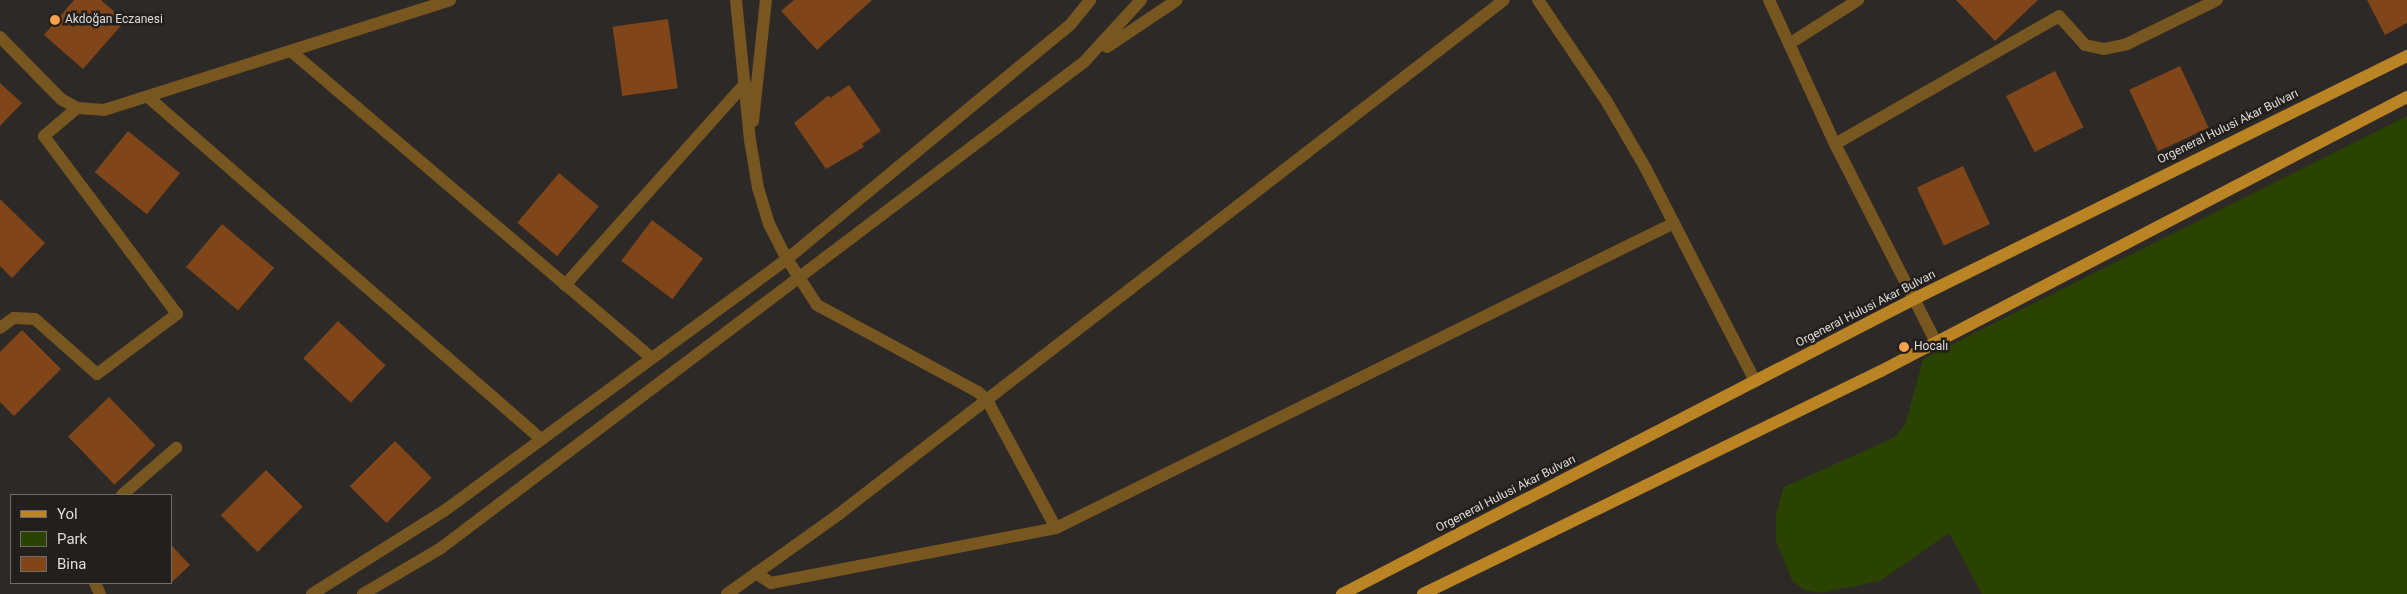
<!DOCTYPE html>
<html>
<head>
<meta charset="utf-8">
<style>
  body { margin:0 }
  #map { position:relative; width:2407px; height:594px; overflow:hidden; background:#2d2926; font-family:Roboto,sans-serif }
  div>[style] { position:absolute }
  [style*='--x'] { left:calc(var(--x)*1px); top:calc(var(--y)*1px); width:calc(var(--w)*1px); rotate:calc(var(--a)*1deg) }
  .green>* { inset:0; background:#2a4300 }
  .building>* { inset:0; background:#804519; transform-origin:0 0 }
  .minor>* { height:12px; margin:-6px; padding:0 6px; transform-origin:6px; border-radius:6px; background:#775620 }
  .major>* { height:12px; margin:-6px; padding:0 6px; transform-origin:6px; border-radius:6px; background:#ba8324 }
  .dots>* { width:14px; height:14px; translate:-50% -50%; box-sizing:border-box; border:2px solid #231f1d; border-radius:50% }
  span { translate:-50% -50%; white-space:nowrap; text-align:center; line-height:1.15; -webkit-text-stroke:5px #231f1d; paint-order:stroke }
  .poi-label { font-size:12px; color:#dfdddb }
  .left { translate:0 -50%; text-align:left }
  .street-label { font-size:12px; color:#dfdddb }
  .legend { position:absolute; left:10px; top:494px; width:162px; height:90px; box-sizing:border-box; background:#231f1d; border:1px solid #6e6b69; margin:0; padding:6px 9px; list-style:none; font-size:15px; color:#dfdddb }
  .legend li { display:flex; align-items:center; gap:10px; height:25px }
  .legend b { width:25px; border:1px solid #6e6b69 }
</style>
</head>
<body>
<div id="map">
  <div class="green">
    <i style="clip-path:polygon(2407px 116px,2407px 594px,1982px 594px,1949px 533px,1880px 581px,1821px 593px,1804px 590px,1792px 580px,1776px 541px,1776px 514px,1784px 487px,1893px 438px,1905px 425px,1923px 359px)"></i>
  </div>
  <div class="building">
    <i style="clip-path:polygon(74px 0,101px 0,125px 21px,83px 69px,44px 35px)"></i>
    <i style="clip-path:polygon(794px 0,872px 0,817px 50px,781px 11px)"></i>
    <i style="clip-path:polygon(1956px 0,2038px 0,1995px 41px)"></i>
    <i style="clip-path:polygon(2367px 0,2407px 0,2407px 23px,2385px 35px)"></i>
    <i style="left:668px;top:19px;width:70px;height:56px;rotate:82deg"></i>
    <i style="left:2180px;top:66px;width:68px;height:56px;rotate:65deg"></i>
    <i style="left:2055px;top:71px;width:63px;height:55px;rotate:63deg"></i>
    <i style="clip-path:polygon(0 83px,22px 103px,0 126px)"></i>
    <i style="clip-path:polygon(849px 85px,881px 131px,862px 144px,864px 147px,826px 169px,794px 123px,829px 95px,830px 98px)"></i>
    <i style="left:128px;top:131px;width:67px;height:53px;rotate:39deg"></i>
    <i style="left:1963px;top:166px;width:64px;height:51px;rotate:65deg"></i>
    <i style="left:559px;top:173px;width:52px;height:65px;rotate:40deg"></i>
    <i style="clip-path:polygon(0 199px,45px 243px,12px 278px,0 266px)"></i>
    <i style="left:652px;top:220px;width:64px;height:51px;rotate:37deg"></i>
    <i style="left:222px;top:224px;width:68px;height:56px;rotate:40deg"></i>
    <i style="left:338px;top:321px;width:65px;height:51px;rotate:43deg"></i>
    <i style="clip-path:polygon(22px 330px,61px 369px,14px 416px,0 402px,0 352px)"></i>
    <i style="left:109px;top:397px;width:67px;height:57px;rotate:46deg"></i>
    <i style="left:395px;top:441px;width:52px;height:64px;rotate:45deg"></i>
    <i style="left:266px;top:470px;width:52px;height:64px;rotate:45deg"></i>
    <i style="clip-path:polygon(171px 545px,190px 565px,171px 583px)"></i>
  </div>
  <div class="minor">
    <i style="--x:736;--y:0;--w:141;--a:84.3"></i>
    <i style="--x:750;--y:140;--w:49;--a:80.5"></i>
    <i style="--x:758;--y:188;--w:38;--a:73"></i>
    <i style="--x:769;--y:224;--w:39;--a:63"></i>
    <i style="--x:787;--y:259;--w:55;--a:56.9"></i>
    <i style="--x:817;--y:305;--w:183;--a:28.4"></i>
    <i style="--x:978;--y:392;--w:12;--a:42"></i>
    <i style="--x:987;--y:400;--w:145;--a:61.7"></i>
    <i style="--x:1538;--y:0;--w:123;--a:55.9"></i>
    <i style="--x:1607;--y:102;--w:75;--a:59.7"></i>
    <i style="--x:1645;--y:167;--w:241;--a:62.8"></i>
    <i style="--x:1769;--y:0;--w:158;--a:65.4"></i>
    <i style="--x:1835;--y:144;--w:222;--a:63"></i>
    <i style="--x:0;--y:37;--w:87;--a:45.5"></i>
    <i style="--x:61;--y:99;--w:18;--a:29"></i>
    <i style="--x:77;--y:108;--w:27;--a:4"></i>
    <i style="--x:104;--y:110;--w:363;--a:-17.6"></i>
    <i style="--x:1789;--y:44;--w:82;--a:-32.5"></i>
    <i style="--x:1107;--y:47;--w:84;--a:-33.9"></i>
    <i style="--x:292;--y:52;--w:472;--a:40.4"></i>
    <i style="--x:148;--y:97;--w:521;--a:41.03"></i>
    <i style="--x:753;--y:121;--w:122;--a:-83.9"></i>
    <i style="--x:1835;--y:144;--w:258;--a:-29.7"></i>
    <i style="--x:2059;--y:16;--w:39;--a:48"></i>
    <i style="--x:2085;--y:45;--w:19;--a:12"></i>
    <i style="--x:2104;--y:49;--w:24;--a:-12"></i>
    <i style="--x:2127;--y:44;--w:100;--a:-26.1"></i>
    <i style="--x:565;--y:285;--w:270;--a:-48.2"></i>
    <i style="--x:0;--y:328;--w:17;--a:-36"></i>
    <i style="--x:14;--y:318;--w:21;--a:3"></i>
    <i style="--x:35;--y:319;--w:83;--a:41.6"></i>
    <i style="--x:97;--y:374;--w:100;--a:-36.9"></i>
    <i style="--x:177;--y:314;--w:222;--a:-126.8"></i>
    <i style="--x:44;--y:136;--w:43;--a:-40.3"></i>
    <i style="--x:122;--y:495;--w:72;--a:-41"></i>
    <i style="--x:756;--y:573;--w:18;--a:34"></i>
    <i style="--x:771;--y:583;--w:290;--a:-10.9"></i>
    <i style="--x:1056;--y:528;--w:689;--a:-26.27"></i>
    <i style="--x:95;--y:583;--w:12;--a:66"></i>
    <i style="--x:312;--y:594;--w:156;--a:-32.2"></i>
    <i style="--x:444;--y:511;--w:426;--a:-36.3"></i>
    <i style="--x:787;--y:259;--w:367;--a:-39.6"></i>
    <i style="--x:1070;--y:25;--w:32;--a:-51"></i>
    <i style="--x:363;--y:594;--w:91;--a:-30.5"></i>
    <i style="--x:441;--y:548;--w:806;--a:-37.08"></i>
    <i style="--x:1084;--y:62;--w:84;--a:-47.4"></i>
    <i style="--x:727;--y:594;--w:138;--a:-35.5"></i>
    <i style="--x:839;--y:514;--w:840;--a:-37.7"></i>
  </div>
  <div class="major">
    <i style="--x:1342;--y:594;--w:644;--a:-27.28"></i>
    <i style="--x:1914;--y:299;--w:550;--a:-26.24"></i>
    <i style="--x:1423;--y:594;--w:509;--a:-25.96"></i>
    <i style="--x:1881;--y:371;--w:593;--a:-27.52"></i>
  </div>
  <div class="dots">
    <i style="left:55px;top:20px;background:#f8a14a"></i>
    <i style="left:1904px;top:347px;background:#f8a14a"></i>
  </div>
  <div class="poi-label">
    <span class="left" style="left:65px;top:20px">Akdoğan Eczanesi</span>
    <span class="left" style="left:1914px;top:347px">Hocalı</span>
  </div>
  <div class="street-label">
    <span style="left:2228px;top:127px;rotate:-26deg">Orgeneral Hulusi Akar Bulvarı</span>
    <span style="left:1866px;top:309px;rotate:-27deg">Orgeneral Hulusi Akar Bulvarı</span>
    <span style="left:1506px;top:494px;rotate:-27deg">Orgeneral Hulusi Akar Bulvarı</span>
  </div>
  <ul class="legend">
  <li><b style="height:6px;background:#ba8324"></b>Yol</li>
  <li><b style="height:14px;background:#2a4300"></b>Park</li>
  <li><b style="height:14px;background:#804519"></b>Bina</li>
  </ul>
</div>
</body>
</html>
